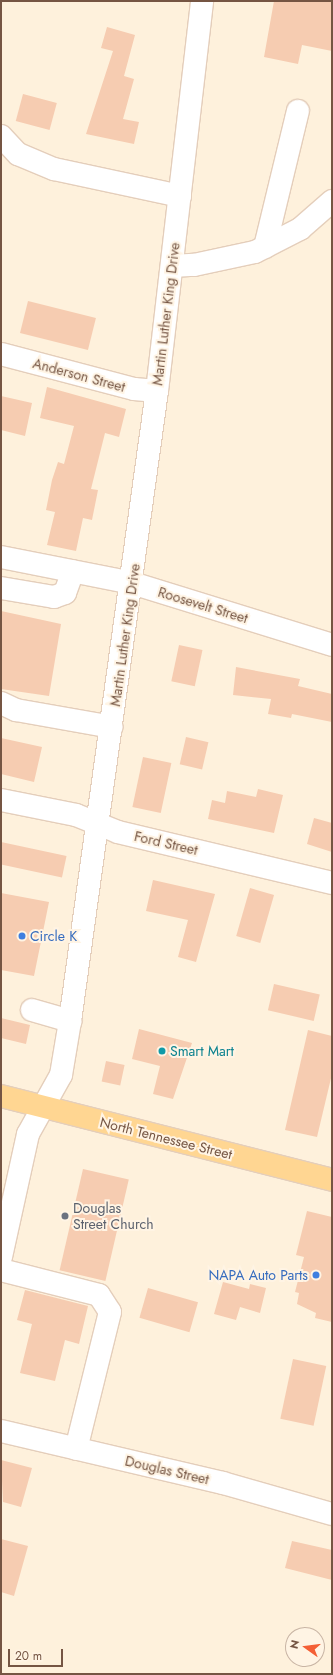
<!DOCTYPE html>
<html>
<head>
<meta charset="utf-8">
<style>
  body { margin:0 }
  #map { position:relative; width:333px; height:1675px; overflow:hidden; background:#fef1dc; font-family:Jost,sans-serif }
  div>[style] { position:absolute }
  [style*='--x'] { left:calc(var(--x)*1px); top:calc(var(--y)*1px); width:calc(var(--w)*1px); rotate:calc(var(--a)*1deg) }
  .building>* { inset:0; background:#f6ccb1; transform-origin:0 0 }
  .roads { filter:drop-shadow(1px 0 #e4cebb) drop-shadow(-1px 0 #e4cebb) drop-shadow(0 1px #e4cebb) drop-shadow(0 -1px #e4cebb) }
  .minor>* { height:22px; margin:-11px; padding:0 11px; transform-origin:11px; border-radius:11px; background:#fff }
  .major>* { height:22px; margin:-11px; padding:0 11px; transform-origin:11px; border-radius:11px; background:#ffd692 }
  .dots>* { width:11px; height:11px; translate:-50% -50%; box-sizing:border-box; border:2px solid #fff4e4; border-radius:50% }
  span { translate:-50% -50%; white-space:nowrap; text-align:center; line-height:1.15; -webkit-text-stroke:4px #fff4e4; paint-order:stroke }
  .street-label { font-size:14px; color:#755543 }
  .shop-label { font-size:14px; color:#366cbe }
  .left { translate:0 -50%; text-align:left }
  .right { translate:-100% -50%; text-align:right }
  .culture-label { font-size:14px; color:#0d838f }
  .worship-label { font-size:14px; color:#5b616d }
  .frame { position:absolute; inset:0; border:2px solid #755543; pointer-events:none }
  .north { position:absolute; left:285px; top:1627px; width:40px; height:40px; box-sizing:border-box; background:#fff4e4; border:1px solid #c8b4a4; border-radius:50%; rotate:284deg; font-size:11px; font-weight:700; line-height:16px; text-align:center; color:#755543 }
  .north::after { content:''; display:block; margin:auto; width:14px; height:18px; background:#f45f35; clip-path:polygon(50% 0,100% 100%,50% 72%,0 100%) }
  .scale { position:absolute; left:8px; top:1649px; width:55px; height:18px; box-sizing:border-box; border:2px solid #755543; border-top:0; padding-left:5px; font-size:12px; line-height:14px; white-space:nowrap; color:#755543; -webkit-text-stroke:3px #fff4e4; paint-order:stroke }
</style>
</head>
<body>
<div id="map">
  <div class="building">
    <i style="clip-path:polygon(274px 1px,332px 1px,332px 51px,302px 45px,298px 64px,264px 57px)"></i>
    <i style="clip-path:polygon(107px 27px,135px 35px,124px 76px,134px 79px,123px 119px,139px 122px,134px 144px,86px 134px,113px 51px,101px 48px)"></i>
    <i style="left:23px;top:94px;width:35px;height:28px;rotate:15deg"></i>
    <i style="left:28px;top:301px;width:70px;height:33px;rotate:14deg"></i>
    <i style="clip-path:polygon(47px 387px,126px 409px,119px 437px,105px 433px,91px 489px,98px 490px,92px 520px,83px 518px,76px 551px,47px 545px,55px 512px,46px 510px,52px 480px,58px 462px,64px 464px,74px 426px,40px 418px)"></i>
    <i style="clip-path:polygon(1px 396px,32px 403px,25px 436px,1px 430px)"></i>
    <i style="clip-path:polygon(1px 611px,61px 624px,49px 696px,1px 689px)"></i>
    <i style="left:179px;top:645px;width:24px;height:37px;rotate:12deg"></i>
    <i style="clip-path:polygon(236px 667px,300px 679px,298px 686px,332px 694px,332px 722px,292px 714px,291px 718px,268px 714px,271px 699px,233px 695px)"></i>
    <i style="left:186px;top:737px;width:23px;height:28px;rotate:13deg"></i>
    <i style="clip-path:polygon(1px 738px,42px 747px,34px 782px,1px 774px)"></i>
    <i style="left:143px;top:757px;width:29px;height:51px;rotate:12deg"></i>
    <i style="clip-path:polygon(258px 789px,283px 795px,274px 833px,208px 819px,212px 800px,225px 803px,227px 791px,256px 797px)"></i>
    <i style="clip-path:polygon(314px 818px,332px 823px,332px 852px,307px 844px)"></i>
    <i style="left:1px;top:842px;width:67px;height:22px;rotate:12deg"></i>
    <i style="clip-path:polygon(153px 880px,215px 894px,196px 962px,178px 957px,188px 920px,146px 911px)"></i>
    <i style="left:250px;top:888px;width:25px;height:50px;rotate:16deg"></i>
    <i style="clip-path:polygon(1px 893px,49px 902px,34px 976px,1px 970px)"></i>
    <i style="left:274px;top:984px;width:47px;height:27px;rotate:13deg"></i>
    <i style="clip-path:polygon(1px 1018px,30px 1025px,26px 1044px,1px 1038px)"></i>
    <i style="clip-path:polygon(139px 1029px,192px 1043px,173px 1099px,153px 1094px,160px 1066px,132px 1059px)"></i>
    <i style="clip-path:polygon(308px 1030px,332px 1036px,332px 1074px,317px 1137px,285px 1130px)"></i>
    <i style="left:106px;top:1061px;width:19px;height:21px;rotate:12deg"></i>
    <i style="left:83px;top:1169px;width:47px;height:104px;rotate:13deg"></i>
    <i style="clip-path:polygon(307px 1211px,332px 1217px,332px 1322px,315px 1318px,316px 1313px,297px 1304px,299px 1293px,295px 1292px,304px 1257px,296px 1255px)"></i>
    <i style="clip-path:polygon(223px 1282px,249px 1289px,250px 1284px,266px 1288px,260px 1313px,240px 1307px,236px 1320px,214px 1314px)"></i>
    <i style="left:148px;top:1288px;width:52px;height:31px;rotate:16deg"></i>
    <i style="clip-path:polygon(25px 1290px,88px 1306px,79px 1344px,65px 1340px,55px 1381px,20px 1373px,32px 1324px,17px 1320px)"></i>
    <i style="left:293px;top:1359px;width:34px;height:61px;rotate:12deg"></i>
    <i style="clip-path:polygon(1px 1460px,32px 1468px,21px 1507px,3px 1502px)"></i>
    <i style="clip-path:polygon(1px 1539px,28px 1546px,14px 1596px,1px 1592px)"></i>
    <i style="clip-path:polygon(292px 1541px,332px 1550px,332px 1580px,285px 1568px)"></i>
  </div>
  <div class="roads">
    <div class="minor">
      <i style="--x:1;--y:136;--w:25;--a:47"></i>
      <i style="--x:18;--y:154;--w:39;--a:23"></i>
      <i style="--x:54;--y:169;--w:129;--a:12.1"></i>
      <i style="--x:265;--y:247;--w:140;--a:-76.4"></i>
      <i style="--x:172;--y:266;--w:22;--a:-3"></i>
      <i style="--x:194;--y:265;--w:62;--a:-12"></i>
      <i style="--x:255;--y:252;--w:51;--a:-27.1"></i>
      <i style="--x:300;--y:229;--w:43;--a:-41.2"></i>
      <i style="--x:1;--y:354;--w:138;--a:14.7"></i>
      <i style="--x:134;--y:389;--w:23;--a:5"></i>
      <i style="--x:1;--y:557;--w:134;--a:11.2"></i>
      <i style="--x:132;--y:583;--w:209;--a:17.2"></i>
      <i style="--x:1;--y:588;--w:54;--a:9.6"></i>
      <i style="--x:54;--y:597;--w:12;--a:-20"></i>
      <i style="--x:65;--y:593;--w:23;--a:-70"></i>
      <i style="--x:1;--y:703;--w:17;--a:25"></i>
      <i style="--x:16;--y:710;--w:97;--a:10"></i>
      <i style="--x:1;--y:800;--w:76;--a:11.3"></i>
      <i style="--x:76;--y:815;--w:45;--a:22"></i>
      <i style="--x:118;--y:832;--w:220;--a:13.4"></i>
      <i style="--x:32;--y:1010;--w:40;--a:16"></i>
      <i style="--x:1;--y:1257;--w:126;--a:-77.6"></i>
      <i style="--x:28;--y:1134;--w:68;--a:-60.8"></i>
      <i style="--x:61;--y:1075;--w:55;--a:-80.5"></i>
      <i style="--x:70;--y:1021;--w:636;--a:-82.14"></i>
      <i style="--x:157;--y:391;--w:393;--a:-83.4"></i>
      <i style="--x:1;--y:1270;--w:101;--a:14.3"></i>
      <i style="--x:99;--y:1295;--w:20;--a:57"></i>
      <i style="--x:110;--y:1312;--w:141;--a:103.9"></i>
      <i style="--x:1;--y:1431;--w:228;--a:13.2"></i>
      <i style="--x:223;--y:1483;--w:113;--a:15.9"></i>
    </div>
    <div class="major">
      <i style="--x:1;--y:1096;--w:341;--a:14.2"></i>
    </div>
  </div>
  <div class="dots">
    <i style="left:22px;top:936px;background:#3f7fe0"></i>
    <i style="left:162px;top:1051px;background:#0f9aa8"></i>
    <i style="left:65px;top:1216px;background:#6b7280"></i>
    <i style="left:316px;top:1275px;background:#3f7fe0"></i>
  </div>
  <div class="street-label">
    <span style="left:166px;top:314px;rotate:-83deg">Martin Luther King Drive</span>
    <span style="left:79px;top:375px;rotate:15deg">Anderson Street</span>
    <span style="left:203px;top:605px;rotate:17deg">Roosevelt Street</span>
    <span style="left:125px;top:635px;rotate:-82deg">Martin Luther King Drive</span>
    <span style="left:166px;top:843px;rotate:13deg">Ford Street</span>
    <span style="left:166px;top:1138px;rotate:14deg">North Tennessee Street</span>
    <span style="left:167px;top:1470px;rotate:13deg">Douglas Street</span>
  </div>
  <div class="shop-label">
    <span class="left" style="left:30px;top:936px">Circle K</span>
    <span class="right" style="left:308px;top:1275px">NAPA Auto Parts</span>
  </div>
  <div class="culture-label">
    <span class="left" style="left:170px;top:1051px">Smart Mart</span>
  </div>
  <div class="worship-label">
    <span class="left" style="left:73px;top:1216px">Douglas<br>Street Church</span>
  </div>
  <div class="frame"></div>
  <div class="north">N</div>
  <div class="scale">20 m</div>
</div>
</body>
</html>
